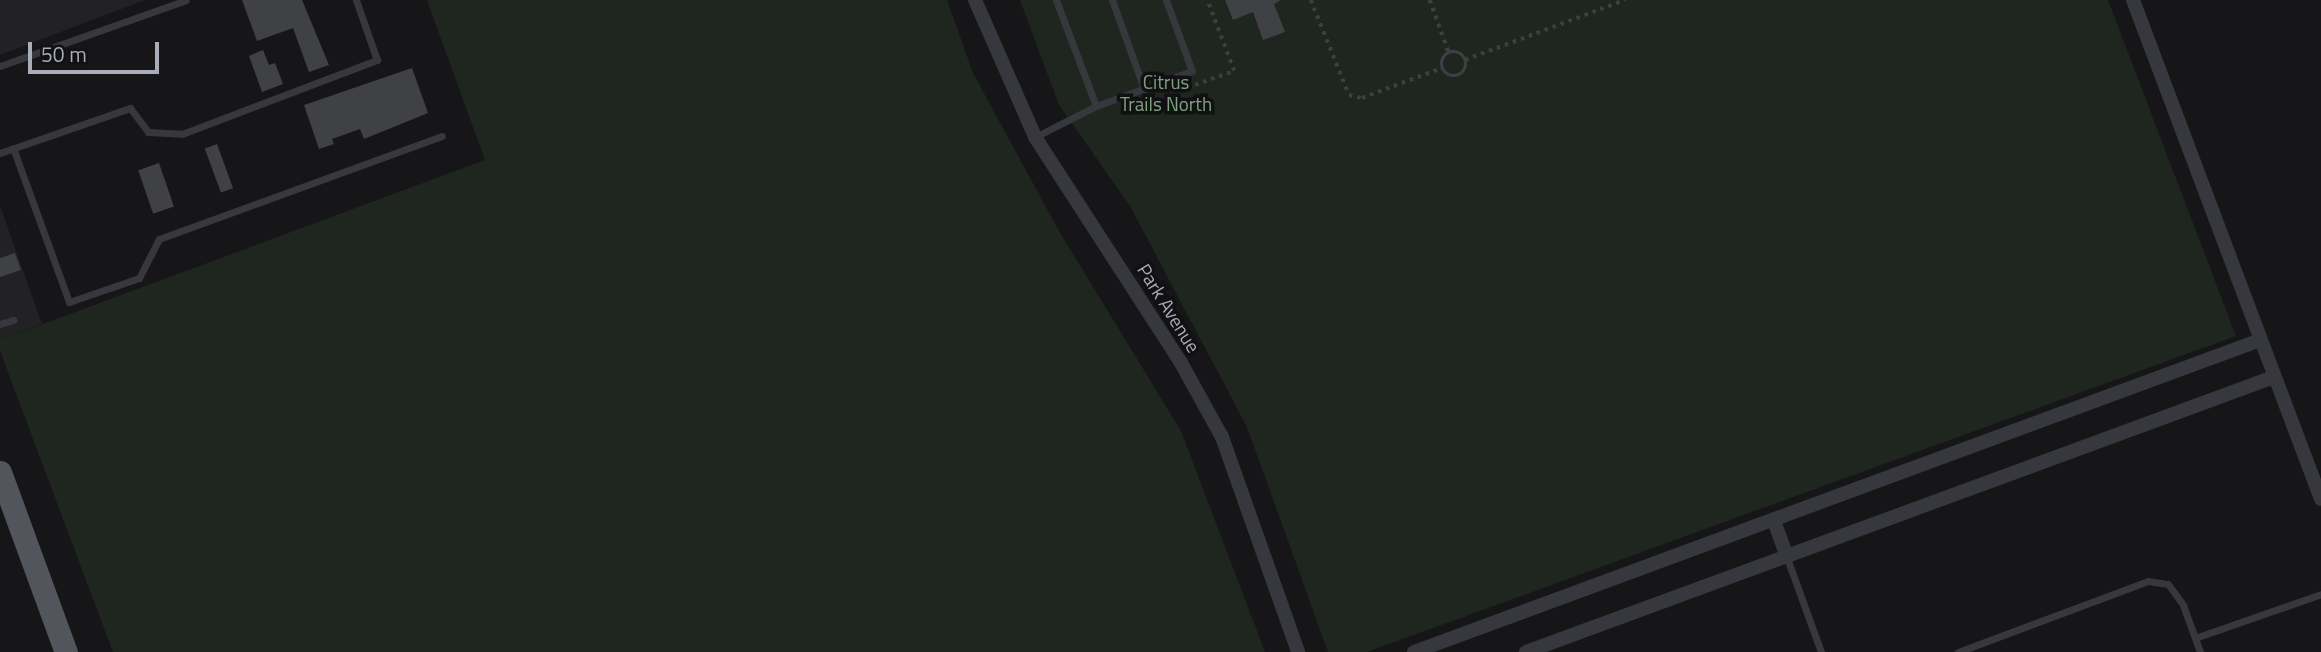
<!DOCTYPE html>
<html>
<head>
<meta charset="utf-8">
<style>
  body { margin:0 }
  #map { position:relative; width:2321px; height:652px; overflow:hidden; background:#161618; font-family:"Titillium Web",sans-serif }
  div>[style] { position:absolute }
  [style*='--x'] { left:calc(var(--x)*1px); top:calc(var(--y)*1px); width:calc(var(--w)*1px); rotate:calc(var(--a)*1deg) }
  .built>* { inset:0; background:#222225 }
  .green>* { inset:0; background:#1e261f }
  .building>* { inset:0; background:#404145; transform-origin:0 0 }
  .path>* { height:3.5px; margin-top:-1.75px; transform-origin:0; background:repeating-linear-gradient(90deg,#3d3f44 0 3.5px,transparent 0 8.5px) }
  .path>.ring { margin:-1.75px; padding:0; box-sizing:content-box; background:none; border:3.5px solid #3d3f44; border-radius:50% }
  .lane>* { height:7px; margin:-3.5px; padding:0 3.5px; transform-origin:3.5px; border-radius:3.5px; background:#37383d }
  .street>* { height:14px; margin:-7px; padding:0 7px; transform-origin:7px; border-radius:7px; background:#37383d }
  .primary>* { height:23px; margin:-11.5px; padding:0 11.5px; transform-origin:11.5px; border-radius:11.5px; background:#53555c }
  span { translate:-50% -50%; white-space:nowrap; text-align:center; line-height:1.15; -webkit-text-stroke:7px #111113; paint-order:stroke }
  .park-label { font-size:19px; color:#7fa381 }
  .street-label { font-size:19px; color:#a8adb8 }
  .scale { position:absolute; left:28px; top:42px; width:131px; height:32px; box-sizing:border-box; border:4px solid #a8adb8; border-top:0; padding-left:9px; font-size:21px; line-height:24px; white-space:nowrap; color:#a8adb8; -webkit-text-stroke:5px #111113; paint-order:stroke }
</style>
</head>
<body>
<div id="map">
  <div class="built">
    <i style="clip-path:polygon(0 0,145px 0,0 55px)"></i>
    <i style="clip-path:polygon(0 206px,42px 324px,0 340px)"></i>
  </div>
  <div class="green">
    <i style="clip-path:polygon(427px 0,947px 0,973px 73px,1059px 231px,1181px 431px,1265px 652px,113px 652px,0 351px,0 340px,485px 160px)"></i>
    <i style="clip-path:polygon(1020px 0,2108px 0,2236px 336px,1367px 652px,1328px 652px,1247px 427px,1130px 206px,1059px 105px)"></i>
  </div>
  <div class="building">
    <i style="clip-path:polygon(242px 0,302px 0,329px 65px,309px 72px,293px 28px,257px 41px)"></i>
    <i style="clip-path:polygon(1225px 0,1281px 0,1274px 4px,1285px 32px,1263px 40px,1253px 12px,1233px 20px)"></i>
    <i style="clip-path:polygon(263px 50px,269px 65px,275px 63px,283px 84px,262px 92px,249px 56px)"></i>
    <i style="clip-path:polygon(412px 68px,428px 113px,364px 139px,360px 129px,332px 139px,334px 144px,319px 149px,304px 105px)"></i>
    <i style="left:217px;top:144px;width:47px;height:13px;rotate:70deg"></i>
    <i style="left:159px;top:163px;width:46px;height:22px;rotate:71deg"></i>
    <i style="clip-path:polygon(15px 253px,21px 270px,0 277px,0 258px)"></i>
  </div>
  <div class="path">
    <i style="--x:1311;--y:0;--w:102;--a:68.2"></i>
    <i style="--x:1349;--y:95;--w:13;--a:13"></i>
    <i style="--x:1362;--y:98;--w:85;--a:-20.6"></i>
    <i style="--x:1430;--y:0;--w:56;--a:70.3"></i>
    <i class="ring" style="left:1442px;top:52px;width:20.5px;height:20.5px"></i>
    <i style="--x:1465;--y:60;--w:171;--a:-20.6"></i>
    <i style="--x:1195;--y:85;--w:41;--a:-19.7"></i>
    <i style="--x:1234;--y:71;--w:76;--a:-110.8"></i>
  </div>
  <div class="lane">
    <i style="--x:1056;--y:0;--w:113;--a:69.3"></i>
    <i style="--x:1112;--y:0;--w:95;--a:70.2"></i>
    <i style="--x:0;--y:66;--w:197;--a:-19.5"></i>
    <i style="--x:1035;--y:137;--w:68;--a:-26.9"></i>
    <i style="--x:1096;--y:106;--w:102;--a:-20"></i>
    <i style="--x:1192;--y:71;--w:76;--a:-110.1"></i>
    <i style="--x:13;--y:148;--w:164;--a:70"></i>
    <i style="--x:69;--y:302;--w:74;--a:-18.9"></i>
    <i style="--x:139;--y:278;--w:44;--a:-62.9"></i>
    <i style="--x:159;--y:239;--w:301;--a:-20"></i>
    <i style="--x:0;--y:153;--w:138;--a:-19.1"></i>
    <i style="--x:130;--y:108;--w:30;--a:53"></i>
    <i style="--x:148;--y:132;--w:34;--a:3"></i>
    <i style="--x:182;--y:134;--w:209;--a:-20.8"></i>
    <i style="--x:377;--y:60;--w:64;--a:-109.3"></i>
    <i style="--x:0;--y:324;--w:14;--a:-17"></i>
    <i style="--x:1787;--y:558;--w:100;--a:70.1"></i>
    <i style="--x:2195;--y:638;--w:133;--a:-19.2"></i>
    <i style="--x:1958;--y:652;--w:203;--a:-20.5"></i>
    <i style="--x:2148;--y:581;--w:20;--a:9"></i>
    <i style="--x:2168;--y:584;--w:26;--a:54"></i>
    <i style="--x:2183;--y:605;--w:50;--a:70.1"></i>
  </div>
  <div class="street">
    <i style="--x:975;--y:0;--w:150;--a:66.3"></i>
    <i style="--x:1035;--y:137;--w:267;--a:57.1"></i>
    <i style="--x:1180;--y:361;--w:87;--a:61.1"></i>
    <i style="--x:1222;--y:437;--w:228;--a:70.5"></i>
    <i style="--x:2133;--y:0;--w:533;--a:69.36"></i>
    <i style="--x:1774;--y:521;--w:38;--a:70"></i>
    <i style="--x:1414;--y:652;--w:902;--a:-20.24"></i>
    <i style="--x:1526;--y:652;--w:797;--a:-20.19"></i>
  </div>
  <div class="primary">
    <i style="--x:0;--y:472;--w:192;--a:69.9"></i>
  </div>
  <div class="park-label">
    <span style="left:1166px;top:93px">Citrus<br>Trails North</span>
  </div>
  <div class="street-label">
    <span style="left:1169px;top:308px;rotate:58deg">Park Avenue</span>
  </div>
  <div class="scale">50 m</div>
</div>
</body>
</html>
